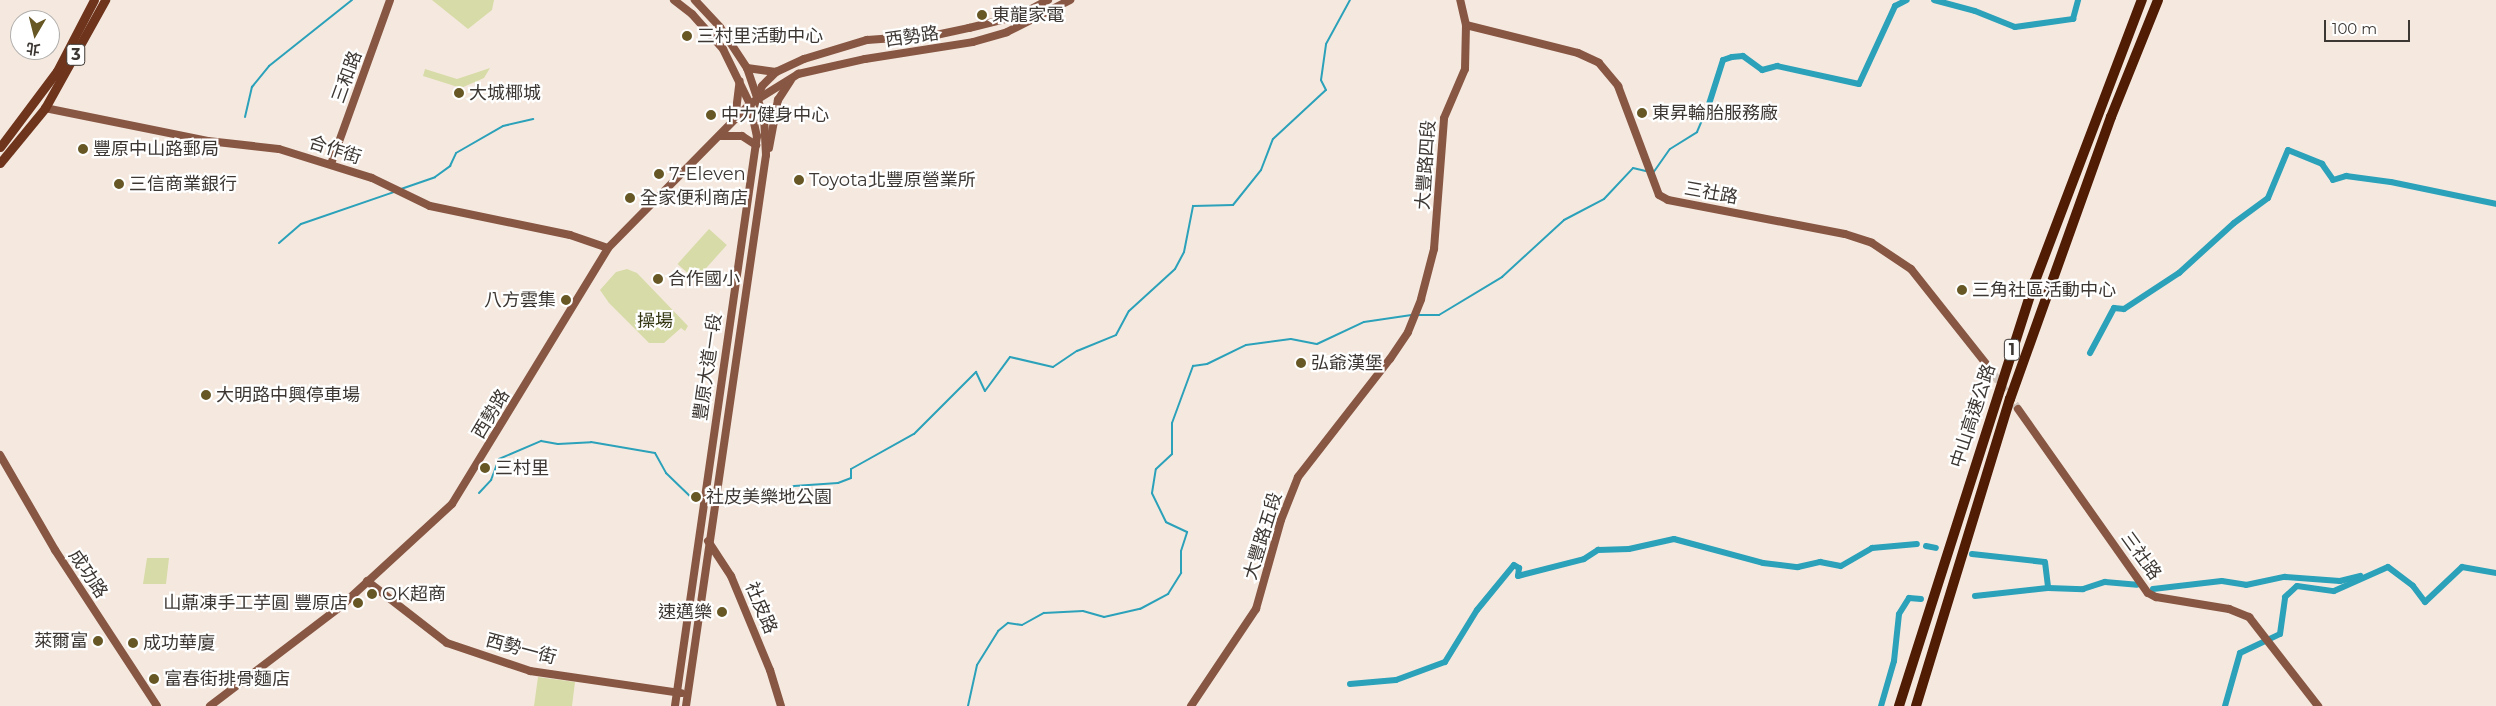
<!DOCTYPE html>
<html>
<head>
<meta charset="utf-8">
<style>
  body { margin:0 }
  #map { position:relative; width:2496px; height:706px; overflow:hidden; background:#f5e9df; font-family:Montserrat,"Noto Sans TC",sans-serif }
  div>[style] { position:absolute }
  [style*='--x'] { left:calc(var(--x)*1px); top:calc(var(--y)*1px); width:calc(var(--w)*1px); rotate:calc(var(--a)*1deg) }
  .green>* { inset:0; background:#d7dba7; transform-origin:0 0 }
  .stream>* { height:2px; margin:-1px; padding:0 1px; transform-origin:1px; border-radius:1px; background:#2ba1ba }
  .canal>* { height:6px; margin:-3px; padding:0 3px; transform-origin:3px; border-radius:3px; background:#2ba1ba }
  .secondary-tunnel>* { height:8px; margin-top:-4px; transform-origin:0; background:repeating-linear-gradient(90deg,#d0c5bd 0 8px,transparent 0 12px) }
  .secondary>* { height:8px; margin:-4px; padding:0 4px; transform-origin:4px; border-radius:4px; background:#885744 }
  .primary>* { height:9px; margin:-4.5px; padding:0 4.5px; transform-origin:4.5px; border-radius:4.5px; background:#6e341c }
  .highway>* { height:10px; margin:-5px; padding:0 5px; transform-origin:5px; border-radius:5px; background:#501c04 }
  .dots>* { width:14px; height:14px; translate:-50% -50%; box-sizing:border-box; border:2px solid #fff; border-radius:50% }
  span { translate:-50% -50%; white-space:nowrap; text-align:center; line-height:1.15; -webkit-text-stroke:4.5px #fff; paint-order:stroke }
  .shield-label span { padding:1px 4px; background:#fff; border:1px solid; border-radius:4px; -webkit-text-stroke-width:0 }
  .shield-label { font-size:16px; color:#3c3733; font-weight:700 }
  .poi-label { font-size:18px; color:#3c3733 }
  .left { translate:0 -50%; text-align:left }
  .right { translate:-100% -50%; text-align:right }
  .street-label { font-size:18px; color:#3c3733 }
  .park-label { font-size:18px; color:#363814 }
  .north { position:absolute; left:10px; top:10px; width:50px; height:50px; box-sizing:border-box; background:#fff; border:1px solid #b1afad; border-radius:50%; rotate:188deg; font-size:14px; font-weight:700; line-height:20px; text-align:center; color:#3c3733 }
  .north::after { content:''; display:block; margin:auto; width:18px; height:22px; background:#665724; clip-path:polygon(50% 0,100% 100%,50% 72%,0 100%) }
  .scale { position:absolute; left:2324px; top:20px; width:86px; height:22px; box-sizing:border-box; border:2px solid #3c3733; border-top:0; padding-left:6px; font-size:15px; line-height:18px; white-space:nowrap; color:#3c3733; -webkit-text-stroke:4px #fff; paint-order:stroke }
</style>
</head>
<body>
<div id="map">
  <div class="green">
    <i style="clip-path:polygon(432px 0,494px 0,492px 10px,468px 29px)"></i>
    <i style="clip-path:polygon(490px 68px,484px 78px,461px 88px,423px 76px,425px 69px,457px 79px)"></i>
    <i style="left:709px;top:229px;width:24px;height:47px;rotate:42deg"></i>
    <i style="clip-path:polygon(627px 269px,637px 273px,688px 326px,685px 331px,681px 328px,664px 343px,649px 343px,609px 303px,600px 290px,616px 272px)"></i>
    <i style="clip-path:polygon(147px 558px,169px 558px,166px 584px,143px 584px)"></i>
    <i style="clip-path:polygon(538px 677px,575px 682px,572px 706px,534px 706px)"></i>
  </div>
  <div class="stream">
    <i style="--x:245;--y:117;--w:31;--a:-77"></i>
    <i style="--x:252;--y:87;--w:27;--a:-51"></i>
    <i style="--x:269;--y:66;--w:106;--a:-38.5"></i>
    <i style="--x:1653;--y:173;--w:29;--a:-55"></i>
    <i style="--x:1670;--y:149;--w:32;--a:-32"></i>
    <i style="--x:1697;--y:132;--w:30;--a:-67"></i>
    <i style="--x:401;--y:189;--w:36;--a:-19"></i>
    <i style="--x:435;--y:177;--w:19;--a:-36"></i>
    <i style="--x:450;--y:166;--w:14;--a:-65"></i>
    <i style="--x:456;--y:153;--w:54;--a:-29.9"></i>
    <i style="--x:503;--y:126;--w:31;--a:-13"></i>
    <i style="--x:279;--y:243;--w:29;--a:-41"></i>
    <i style="--x:301;--y:224;--w:98;--a:-19"></i>
    <i style="--x:1418;--y:315;--w:21;--a:0"></i>
    <i style="--x:1439;--y:315;--w:74;--a:-31.1"></i>
    <i style="--x:1502;--y:277;--w:84;--a:-42.6"></i>
    <i style="--x:1564;--y:220;--w:45;--a:-27.7"></i>
    <i style="--x:1604;--y:199;--w:42;--a:-46.9"></i>
    <i style="--x:1633;--y:168;--w:13;--a:13"></i>
    <i style="--x:479;--y:493;--w:18;--a:-47"></i>
    <i style="--x:491;--y:480;--w:22;--a:-69"></i>
    <i style="--x:499;--y:459;--w:46;--a:-23.2"></i>
    <i style="--x:541;--y:441;--w:17;--a:10"></i>
    <i style="--x:558;--y:444;--w:33;--a:-3"></i>
    <i style="--x:591;--y:442;--w:65;--a:9.8"></i>
    <i style="--x:655;--y:453;--w:23;--a:61"></i>
    <i style="--x:666;--y:473;--w:37;--a:44"></i>
    <i style="--x:693;--y:499;--w:10;--a:6"></i>
    <i style="--x:718;--y:502;--w:45;--a:-1.3"></i>
    <i style="--x:763;--y:501;--w:34;--a:-26"></i>
    <i style="--x:794;--y:486;--w:44;--a:-3.9"></i>
    <i style="--x:838;--y:483;--w:14;--a:-21"></i>
    <i style="--x:851;--y:478;--w:9;--a:-90"></i>
    <i style="--x:851;--y:469;--w:72;--a:-29.1"></i>
    <i style="--x:914;--y:434;--w:88;--a:-45"></i>
    <i style="--x:976;--y:372;--w:21;--a:65"></i>
    <i style="--x:985;--y:391;--w:42;--a:-53.7"></i>
    <i style="--x:1010;--y:357;--w:44;--a:13.1"></i>
    <i style="--x:1053;--y:367;--w:29;--a:-34"></i>
    <i style="--x:1077;--y:351;--w:42;--a:-22.3"></i>
    <i style="--x:1116;--y:335;--w:27;--a:-62"></i>
    <i style="--x:1129;--y:311;--w:62;--a:-42.4"></i>
    <i style="--x:1175;--y:269;--w:19;--a:-62"></i>
    <i style="--x:1184;--y:252;--w:47;--a:-78.9"></i>
    <i style="--x:1193;--y:206;--w:40;--a:-1.4"></i>
    <i style="--x:1233;--y:205;--w:45;--a:-51.3"></i>
    <i style="--x:1261;--y:170;--w:33;--a:-69"></i>
    <i style="--x:1273;--y:139;--w:72;--a:-42.8"></i>
    <i style="--x:1326;--y:90;--w:11;--a:-117"></i>
    <i style="--x:1321;--y:80;--w:36;--a:-82"></i>
    <i style="--x:1326;--y:44;--w:50;--a:-61.4"></i>
    <i style="--x:968;--y:706;--w:42;--a:-77.6"></i>
    <i style="--x:977;--y:665;--w:40;--a:-58"></i>
    <i style="--x:998;--y:631;--w:13;--a:-39"></i>
    <i style="--x:1008;--y:623;--w:14;--a:8"></i>
    <i style="--x:1022;--y:625;--w:25;--a:-29"></i>
    <i style="--x:1044;--y:613;--w:39;--a:-3"></i>
    <i style="--x:1083;--y:611;--w:22;--a:16"></i>
    <i style="--x:1104;--y:617;--w:37;--a:-13"></i>
    <i style="--x:1140;--y:609;--w:32;--a:-28"></i>
    <i style="--x:1168;--y:594;--w:25;--a:-58"></i>
    <i style="--x:1181;--y:573;--w:22;--a:-90"></i>
    <i style="--x:1181;--y:551;--w:20;--a:-72"></i>
    <i style="--x:1187;--y:532;--w:23;--a:-155"></i>
    <i style="--x:1166;--y:522;--w:32;--a:-116"></i>
    <i style="--x:1152;--y:493;--w:24;--a:-81"></i>
    <i style="--x:1156;--y:469;--w:22;--a:-43"></i>
    <i style="--x:1172;--y:454;--w:31;--a:-90"></i>
    <i style="--x:1172;--y:423;--w:61;--a:-69.8"></i>
    <i style="--x:1193;--y:366;--w:14;--a:-8"></i>
    <i style="--x:1207;--y:364;--w:43;--a:-26"></i>
    <i style="--x:1246;--y:345;--w:45;--a:-7.6"></i>
    <i style="--x:1291;--y:339;--w:26;--a:11"></i>
    <i style="--x:1317;--y:344;--w:52;--a:-25.1"></i>
    <i style="--x:1364;--y:322;--w:48;--a:-8.5"></i>
  </div>
  <div class="canal">
    <i style="--x:1934;--y:0;--w:42;--a:15"></i>
    <i style="--x:1975;--y:11;--w:43;--a:21.8"></i>
    <i style="--x:2015;--y:27;--w:59;--a:-7.9"></i>
    <i style="--x:2073;--y:19;--w:20;--a:-75"></i>
    <i style="--x:1709;--y:104;--w:46;--a:-72.3"></i>
    <i style="--x:1723;--y:60;--w:9;--a:-18"></i>
    <i style="--x:1732;--y:57;--w:11;--a:-5"></i>
    <i style="--x:1743;--y:56;--w:24;--a:36"></i>
    <i style="--x:1762;--y:70;--w:16;--a:-15"></i>
    <i style="--x:1777;--y:66;--w:84;--a:12.4"></i>
    <i style="--x:1859;--y:84;--w:86;--a:-65.2"></i>
    <i style="--x:1895;--y:6;--w:13;--a:-27"></i>
    <i style="--x:2090;--y:353;--w:51;--a:-61.9"></i>
    <i style="--x:2114;--y:308;--w:10;--a:6"></i>
    <i style="--x:2124;--y:309;--w:66;--a:-33.2"></i>
    <i style="--x:2179;--y:273;--w:74;--a:-42.3"></i>
    <i style="--x:2234;--y:223;--w:42;--a:-36.3"></i>
    <i style="--x:2268;--y:198;--w:52;--a:-67.4"></i>
    <i style="--x:2288;--y:150;--w:37;--a:22"></i>
    <i style="--x:2322;--y:164;--w:19;--a:55"></i>
    <i style="--x:2333;--y:180;--w:14;--a:-17"></i>
    <i style="--x:2346;--y:176;--w:45;--a:7.6"></i>
    <i style="--x:2391;--y:182;--w:107;--a:11.8"></i>
    <i style="--x:1926;--y:546;--w:10;--a:11"></i>
    <i style="--x:1972;--y:554;--w:73;--a:6.3"></i>
    <i style="--x:2045;--y:562;--w:26;--a:83"></i>
    <i style="--x:2153;--y:589;--w:69;--a:-6.6"></i>
    <i style="--x:2222;--y:581;--w:24;--a:9"></i>
    <i style="--x:2246;--y:585;--w:40;--a:-12"></i>
    <i style="--x:2285;--y:577;--w:55;--a:4.2"></i>
    <i style="--x:2340;--y:581;--w:21;--a:-14"></i>
    <i style="--x:1975;--y:596;--w:73;--a:-6.3"></i>
    <i style="--x:2048;--y:588;--w:35;--a:2"></i>
    <i style="--x:2083;--y:589;--w:23;--a:-18"></i>
    <i style="--x:2105;--y:582;--w:32;--a:5"></i>
    <i style="--x:1350;--y:684;--w:46;--a:-5"></i>
    <i style="--x:1396;--y:680;--w:52;--a:-20.2"></i>
    <i style="--x:1445;--y:662;--w:61;--a:-58.4"></i>
    <i style="--x:1477;--y:610;--w:58;--a:-50.6"></i>
    <i style="--x:1514;--y:565;--w:6;--a:31"></i>
    <i style="--x:1519;--y:568;--w:8;--a:97"></i>
    <i style="--x:1518;--y:576;--w:68;--a:-14.4"></i>
    <i style="--x:1584;--y:559;--w:17;--a:-33"></i>
    <i style="--x:1598;--y:550;--w:31;--a:-2"></i>
    <i style="--x:1629;--y:549;--w:46;--a:-12.5"></i>
    <i style="--x:1674;--y:539;--w:92;--a:15.1"></i>
    <i style="--x:1763;--y:563;--w:35;--a:7"></i>
    <i style="--x:1798;--y:567;--w:23;--a:-13"></i>
    <i style="--x:1820;--y:562;--w:21;--a:11"></i>
    <i style="--x:1841;--y:566;--w:36;--a:-30"></i>
    <i style="--x:1872;--y:548;--w:45;--a:-5.1"></i>
    <i style="--x:1881;--y:706;--w:47;--a:-73.9"></i>
    <i style="--x:1894;--y:661;--w:47;--a:-83.9"></i>
    <i style="--x:1899;--y:614;--w:19;--a:-58"></i>
    <i style="--x:1909;--y:598;--w:12;--a:5"></i>
    <i style="--x:2225;--y:706;--w:55;--a:-74.2"></i>
    <i style="--x:2240;--y:653;--w:44;--a:-25.4"></i>
    <i style="--x:2280;--y:634;--w:37;--a:-82"></i>
    <i style="--x:2285;--y:597;--w:16;--a:-43"></i>
    <i style="--x:2297;--y:586;--w:37;--a:8"></i>
    <i style="--x:2334;--y:591;--w:59;--a:-24"></i>
    <i style="--x:2388;--y:567;--w:31;--a:37"></i>
    <i style="--x:2413;--y:586;--w:20;--a:53"></i>
    <i style="--x:2425;--y:602;--w:51;--a:-43.4"></i>
    <i style="--x:2462;--y:567;--w:35;--a:10"></i>
  </div>
  <div class="secondary-tunnel">
    <i style="--x:1987;--y:365;--w:54;--a:54.8"></i>
  </div>
  <div class="secondary">
    <i style="--x:674;--y:0;--w:23;--a:38"></i>
    <i style="--x:692;--y:14;--w:47;--a:48.5"></i>
    <i style="--x:723;--y:49;--w:61;--a:63.9"></i>
    <i style="--x:750;--y:104;--w:33;--a:78"></i>
    <i style="--x:757;--y:136;--w:576;--a:98.19"></i>
    <i style="--x:1466;--y:25;--w:115;--a:14"></i>
    <i style="--x:1578;--y:53;--w:23;--a:25"></i>
    <i style="--x:1599;--y:63;--w:30;--a:50"></i>
    <i style="--x:1618;--y:86;--w:116;--a:69.4"></i>
    <i style="--x:1659;--y:195;--w:10;--a:29"></i>
    <i style="--x:1668;--y:200;--w:180;--a:10.9"></i>
    <i style="--x:1845;--y:234;--w:28;--a:18"></i>
    <i style="--x:1872;--y:243;--w:47;--a:33.7"></i>
    <i style="--x:1911;--y:269;--w:122;--a:51.6"></i>
    <i style="--x:747;--y:68;--w:29;--a:8"></i>
    <i style="--x:757;--y:98;--w:13;--a:-67"></i>
    <i style="--x:762;--y:86;--w:20;--a:-45"></i>
    <i style="--x:776;--y:72;--w:31;--a:-25"></i>
    <i style="--x:804;--y:59;--w:66;--a:-16.8"></i>
    <i style="--x:867;--y:40;--w:69;--a:-4.1"></i>
    <i style="--x:936;--y:35;--w:34;--a:-12"></i>
    <i style="--x:969;--y:28;--w:50;--a:-13.8"></i>
    <i style="--x:1018;--y:16;--w:34;--a:-28"></i>
    <i style="--x:45;--y:108;--w:166;--a:11.4"></i>
    <i style="--x:208;--y:141;--w:71;--a:6.4"></i>
    <i style="--x:279;--y:149;--w:97;--a:17.3"></i>
    <i style="--x:372;--y:178;--w:64;--a:25.8"></i>
    <i style="--x:430;--y:206;--w:143;--a:11.7"></i>
    <i style="--x:570;--y:235;--w:40;--a:18.9"></i>
    <i style="--x:735;--y:119;--w:38;--a:-83"></i>
    <i style="--x:721;--y:136;--w:21;--a:0"></i>
    <i style="--x:742;--y:136;--w:17;--a:33"></i>
    <i style="--x:769;--y:148;--w:49;--a:-79.4"></i>
    <i style="--x:778;--y:100;--w:24;--a:-57"></i>
    <i style="--x:331;--y:164;--w:174;--a:-70.2"></i>
    <i style="--x:2018;--y:409;--w:225;--a:54.8"></i>
    <i style="--x:2148;--y:593;--w:9;--a:27"></i>
    <i style="--x:2156;--y:597;--w:74;--a:9.3"></i>
    <i style="--x:2229;--y:609;--w:22;--a:22"></i>
    <i style="--x:2249;--y:617;--w:113;--a:52.2"></i>
    <i style="--x:0;--y:455;--w:110;--a:59.9"></i>
    <i style="--x:55;--y:550;--w:186;--a:56.8"></i>
    <i style="--x:708;--y:541;--w:42;--a:56.7"></i>
    <i style="--x:731;--y:576;--w:102;--a:67.5"></i>
    <i style="--x:770;--y:670;--w:38;--a:73"></i>
    <i style="--x:367;--y:581;--w:101;--a:37.8"></i>
    <i style="--x:447;--y:643;--w:88;--a:18.6"></i>
    <i style="--x:530;--y:671;--w:153;--a:8.3"></i>
    <i style="--x:210;--y:706;--w:163;--a:-37.3"></i>
    <i style="--x:340;--y:607;--w:152;--a:-42.6"></i>
    <i style="--x:452;--y:504;--w:300;--a:-58.6"></i>
    <i style="--x:608;--y:248;--w:202;--a:-45.4"></i>
    <i style="--x:750;--y:104;--w:57;--a:-32"></i>
    <i style="--x:798;--y:74;--w:69;--a:-12.6"></i>
    <i style="--x:865;--y:59;--w:109;--a:-8.9"></i>
    <i style="--x:973;--y:42;--w:35;--a:-16"></i>
    <i style="--x:1007;--y:32;--w:71;--a:-26.9"></i>
    <i style="--x:686;--y:706;--w:557;--a:-81.74"></i>
    <i style="--x:766;--y:155;--w:37;--a:-93"></i>
    <i style="--x:764;--y:118;--w:53;--a:-108.8"></i>
    <i style="--x:747;--y:68;--w:49;--a:-123.4"></i>
    <i style="--x:720;--y:27;--w:37;--a:-133"></i>
    <i style="--x:1191;--y:706;--w:117;--a:-56.2"></i>
    <i style="--x:1256;--y:609;--w:92;--a:-74.3"></i>
    <i style="--x:1281;--y:520;--w:46;--a:-68.4"></i>
    <i style="--x:1298;--y:477;--w:150;--a:-52.1"></i>
    <i style="--x:1390;--y:359;--w:32;--a:-56"></i>
    <i style="--x:1408;--y:332;--w:35;--a:-68"></i>
    <i style="--x:1421;--y:299;--w:52;--a:-75.4"></i>
    <i style="--x:1434;--y:249;--w:131;--a:-85.6"></i>
    <i style="--x:1444;--y:118;--w:53;--a:-66.8"></i>
    <i style="--x:1465;--y:69;--w:44;--a:-88.7"></i>
    <i style="--x:1466;--y:25;--w:26;--a:-103"></i>
  </div>
  <div class="primary">
    <i style="--x:0;--y:147;--w:95;--a:-53.1"></i>
    <i style="--x:57;--y:71;--w:80;--a:-62.5"></i>
    <i style="--x:0;--y:163;--w:71;--a:-50.7"></i>
    <i style="--x:45;--y:108;--w:124;--a:-60.9"></i>
  </div>
  <div class="highway">
    <i style="--x:1899;--y:706;--w:446;--a:-72.3"></i>
    <i style="--x:2035;--y:281;--w:301;--a:-69.2"></i>
    <i style="--x:1916;--y:706;--w:321;--a:-73"></i>
    <i style="--x:2010;--y:399;--w:300;--a:-70.3"></i>
    <i style="--x:2111;--y:117;--w:126;--a:-68.1"></i>
  </div>
  <div class="dots">
    <i style="left:982px;top:15px;background:#665724"></i>
    <i style="left:687px;top:36px;background:#665724"></i>
    <i style="left:459px;top:93px;background:#665724"></i>
    <i style="left:1642px;top:113px;background:#665724"></i>
    <i style="left:711px;top:115px;background:#665724"></i>
    <i style="left:83px;top:149px;background:#665724"></i>
    <i style="left:659px;top:174px;background:#665724"></i>
    <i style="left:799px;top:180px;background:#665724"></i>
    <i style="left:119px;top:184px;background:#665724"></i>
    <i style="left:630px;top:198px;background:#665724"></i>
    <i style="left:658px;top:279px;background:#665724"></i>
    <i style="left:1962px;top:290px;background:#665724"></i>
    <i style="left:566px;top:300px;background:#665724"></i>
    <i style="left:1301px;top:363px;background:#665724"></i>
    <i style="left:206px;top:395px;background:#665724"></i>
    <i style="left:485px;top:468px;background:#665724"></i>
    <i style="left:696px;top:497px;background:#665724"></i>
    <i style="left:372px;top:594px;background:#665724"></i>
    <i style="left:358px;top:603px;background:#665724"></i>
    <i style="left:722px;top:612px;background:#665724"></i>
    <i style="left:98px;top:641px;background:#665724"></i>
    <i style="left:133px;top:643px;background:#665724"></i>
    <i style="left:154px;top:679px;background:#665724"></i>
  </div>
  <div class="shield-label">
    <span style="left:76px;top:55px">3</span>
    <span style="left:2012px;top:350px">1</span>
  </div>
  <div class="poi-label">
    <span class="left" style="left:992px;top:15px">東龍家電</span>
    <span class="left" style="left:697px;top:36px">三村里活動中心</span>
    <span class="left" style="left:469px;top:93px">大城椰城</span>
    <span class="left" style="left:1652px;top:113px">東昇輪胎服務廠</span>
    <span class="left" style="left:721px;top:115px">中力健身中心</span>
    <span class="left" style="left:93px;top:149px">豐原中山路郵局</span>
    <span class="left" style="left:669px;top:174px">7-Eleven</span>
    <span class="left" style="left:809px;top:180px">Toyota北豐原營業所</span>
    <span class="left" style="left:129px;top:184px">三信商業銀行</span>
    <span class="left" style="left:640px;top:198px">全家便利商店</span>
    <span class="left" style="left:668px;top:279px">合作國小</span>
    <span class="left" style="left:1972px;top:290px">三角社區活動中心</span>
    <span class="right" style="left:556px;top:300px">八方雲集</span>
    <span class="left" style="left:1311px;top:363px">弘爺漢堡</span>
    <span class="left" style="left:216px;top:395px">大明路中興停車場</span>
    <span class="left" style="left:495px;top:468px">三村里</span>
    <span class="left" style="left:706px;top:497px">社皮美樂地公園</span>
    <span class="left" style="left:382px;top:594px">OK超商</span>
    <span class="right" style="left:348px;top:603px">山薡凍手工芋圓 豐原店</span>
    <span class="right" style="left:712px;top:612px">速邁樂</span>
    <span class="right" style="left:88px;top:641px">萊爾富</span>
    <span class="left" style="left:143px;top:643px">成功華廈</span>
    <span class="left" style="left:164px;top:679px">富春街排骨麵店</span>
  </div>
  <div class="street-label">
    <span style="left:912px;top:37px;rotate:-8deg">西勢路</span>
    <span style="left:347px;top:77px;rotate:-70deg">三和路</span>
    <span style="left:335px;top:150px;rotate:18deg">合作街</span>
    <span style="left:1426px;top:165px;rotate:-86deg">大豐路四段</span>
    <span style="left:1711px;top:193px;rotate:10deg">三社路</span>
    <span style="left:708px;top:367px;rotate:-82deg">豐原大道一段</span>
    <span style="left:491px;top:414px;rotate:-59deg">西勢路</span>
    <span style="left:1973px;top:416px;rotate:-72deg">中山高速公路</span>
    <span style="left:1263px;top:536px;rotate:-73deg">大豐路五段</span>
    <span style="left:2141px;top:556px;rotate:54deg">三社路</span>
    <span style="left:88px;top:574px;rotate:56deg">成功路</span>
    <span style="left:761px;top:608px;rotate:67deg">社皮路</span>
    <span style="left:521px;top:649px;rotate:15deg">西勢一街</span>
  </div>
  <div class="park-label">
    <span style="left:655px;top:321px">操場</span>
  </div>
  <div class="north">北</div>
  <div class="scale">100 m</div>
</div>
</body>
</html>
